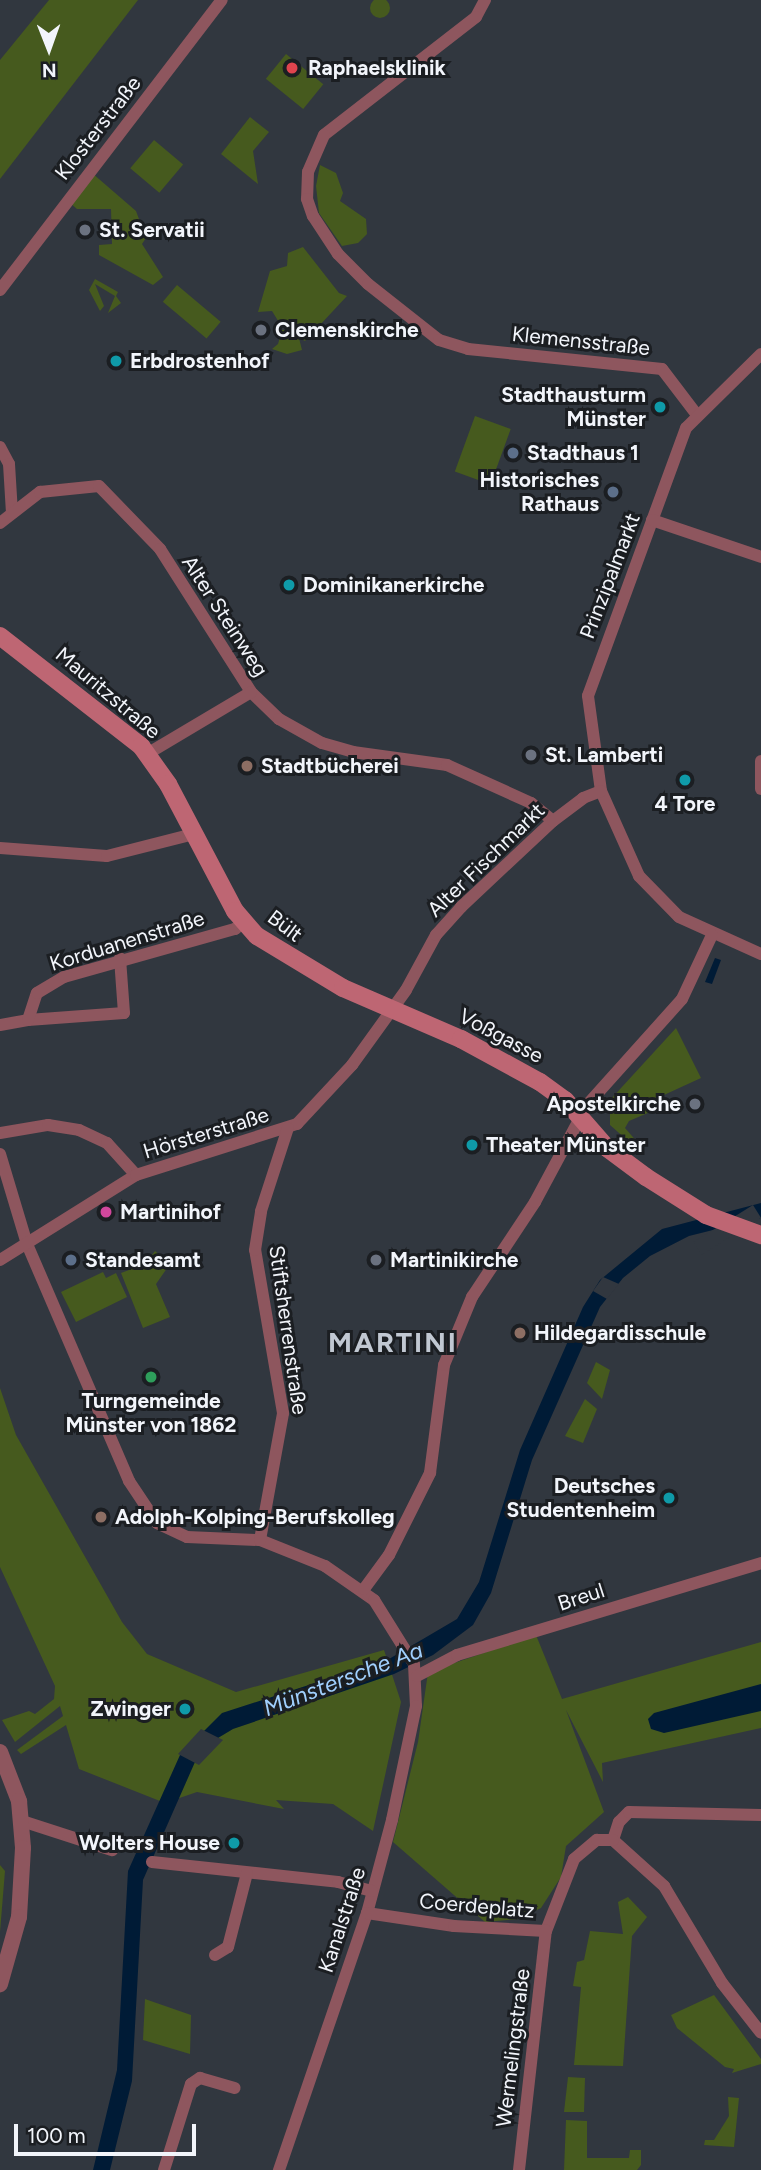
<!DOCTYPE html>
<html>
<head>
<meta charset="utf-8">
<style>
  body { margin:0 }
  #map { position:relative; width:761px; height:2170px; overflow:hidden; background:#31373f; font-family:Figtree,sans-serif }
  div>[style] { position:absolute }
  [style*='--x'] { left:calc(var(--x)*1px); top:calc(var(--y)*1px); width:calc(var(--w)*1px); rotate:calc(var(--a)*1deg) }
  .green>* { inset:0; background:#465a1e; transform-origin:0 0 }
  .round { border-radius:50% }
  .water>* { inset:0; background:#001b36 }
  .pier>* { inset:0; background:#31373f; transform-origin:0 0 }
  .minor>* { height:12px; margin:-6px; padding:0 6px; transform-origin:6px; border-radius:6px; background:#8e565e }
  .tertiary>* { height:16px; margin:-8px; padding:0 8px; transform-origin:8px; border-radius:8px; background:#8e565e }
  .secondary>* { height:18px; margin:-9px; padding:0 9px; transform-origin:9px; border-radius:9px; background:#be6673 }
  .dots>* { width:19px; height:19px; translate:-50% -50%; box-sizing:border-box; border:4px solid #1b1e22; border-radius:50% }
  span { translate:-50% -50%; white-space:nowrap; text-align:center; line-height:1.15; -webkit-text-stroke:6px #1b1e22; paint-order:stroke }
  .poi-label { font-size:21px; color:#f2f5fb; font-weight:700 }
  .left { translate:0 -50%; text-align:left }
  .right { translate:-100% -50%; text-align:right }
  .street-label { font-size:21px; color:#f2f5fb }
  .water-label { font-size:23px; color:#a0cffd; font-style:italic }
  .district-label { font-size:28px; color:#c1c8d2; font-weight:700; letter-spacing:2px }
  .north { position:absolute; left:14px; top:14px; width:70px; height:70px; -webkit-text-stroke:5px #1b1e22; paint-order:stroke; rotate:179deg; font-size:19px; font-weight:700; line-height:28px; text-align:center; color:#f2f5fb }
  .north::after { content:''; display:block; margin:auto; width:24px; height:32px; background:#f2f5fb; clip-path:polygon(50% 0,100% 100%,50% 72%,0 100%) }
  .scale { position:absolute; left:14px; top:2124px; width:182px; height:32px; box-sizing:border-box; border:4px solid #f2f5fb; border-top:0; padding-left:9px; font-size:21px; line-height:24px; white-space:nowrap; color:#f2f5fb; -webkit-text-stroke:5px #1b1e22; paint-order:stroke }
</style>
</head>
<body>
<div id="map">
  <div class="green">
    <i class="round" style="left:370px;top:-2px;width:20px;height:20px"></i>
    <i style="clip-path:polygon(49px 0,138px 0,0 179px,0 60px)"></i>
    <i style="left:286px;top:54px;width:48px;height:32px;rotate:39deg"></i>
    <i style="clip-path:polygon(250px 117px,269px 132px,253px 151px,258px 184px,221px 154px)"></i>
    <i style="left:154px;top:140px;width:38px;height:37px;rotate:40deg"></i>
    <i style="clip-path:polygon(320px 165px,336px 173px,343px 193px,340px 201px,366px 219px,367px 234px,358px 243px,342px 246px,319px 213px,316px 186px)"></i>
    <i style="clip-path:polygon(92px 173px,136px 211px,146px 238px,142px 244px,163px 277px,153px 285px,99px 255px,99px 245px,112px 244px,111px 209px,77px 209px,70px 203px)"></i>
    <i style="clip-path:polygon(303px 247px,339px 293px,347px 296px,305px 341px,299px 338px,302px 350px,287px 354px,272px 349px,278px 344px,282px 330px,295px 329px,293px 320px,280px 324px,272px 311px,258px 312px,270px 271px,287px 266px,288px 253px)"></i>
    <i style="clip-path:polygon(95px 279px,118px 292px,116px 296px,121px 303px,108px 313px,115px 296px,95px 284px,104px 306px,100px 311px,89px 290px)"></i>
    <i style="left:177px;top:285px;width:57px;height:22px;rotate:40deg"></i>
    <i style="left:475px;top:416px;width:38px;height:59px;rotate:20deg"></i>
    <i style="clip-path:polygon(676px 1028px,701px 1078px,653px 1100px,657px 1109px,629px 1121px,625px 1128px,639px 1144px,627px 1140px,610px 1125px,610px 1100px)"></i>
    <i style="clip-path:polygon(155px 1251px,170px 1264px,156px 1284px,170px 1317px,143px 1328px,121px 1273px,145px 1264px)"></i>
    <i style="clip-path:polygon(103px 1272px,106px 1278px,116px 1273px,127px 1297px,76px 1322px,61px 1292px)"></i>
    <i style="clip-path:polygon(596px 1362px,610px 1370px,602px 1399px,587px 1383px)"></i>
    <i style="clip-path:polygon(0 1388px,16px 1435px,122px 1622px,147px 1654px,236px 1692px,384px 1650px,401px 1702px,373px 1831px,333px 1804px,276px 1800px,284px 1809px,197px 1792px,165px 1803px,79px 1769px,66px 1725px,21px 1754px,17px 1750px,63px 1716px,60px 1706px,15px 1742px,2px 1720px,29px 1711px,35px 1714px,54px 1699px,55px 1686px,0 1567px)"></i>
    <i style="clip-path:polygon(585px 1399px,597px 1409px,583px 1443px,565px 1436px)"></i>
    <i style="clip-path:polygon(536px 1635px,562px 1699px,761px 1642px,761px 1728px,602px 1763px,603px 1782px,566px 1710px,604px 1812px,566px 1846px,561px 1877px,541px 1908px,518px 1919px,485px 1922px,393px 1842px,418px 1742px,428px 1672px)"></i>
    <i style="clip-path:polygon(0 1865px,5px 1871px,0 1932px)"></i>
    <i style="clip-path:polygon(628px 1897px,647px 1917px,632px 1936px,623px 2066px,574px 2065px,581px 1987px,573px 1986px,577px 1962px,584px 1960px,590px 1931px,623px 1934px,618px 1902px)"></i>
    <i style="clip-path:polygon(714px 1995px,761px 2059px,761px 2064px,732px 2073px,734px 2069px,725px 2067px,677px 2028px,671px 2015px)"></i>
    <i style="clip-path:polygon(145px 1999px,191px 2015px,190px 2054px,143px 2040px)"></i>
    <i style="clip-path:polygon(568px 2077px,585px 2078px,584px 2112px,564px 2112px)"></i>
    <i style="clip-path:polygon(728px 2097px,739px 2098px,734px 2147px,704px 2145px,705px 2140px,714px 2140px,729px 2116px)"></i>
    <i style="clip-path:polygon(566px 2120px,587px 2121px,587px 2158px,629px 2158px,630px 2150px,641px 2150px,641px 2165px,637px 2170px,564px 2170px)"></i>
  </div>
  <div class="water">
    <i style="clip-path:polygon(715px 958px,721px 960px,712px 984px,705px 982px)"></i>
    <i style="clip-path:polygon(761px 1203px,761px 1218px,689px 1236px,650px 1256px,623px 1278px,600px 1307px,532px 1460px,491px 1593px,473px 1625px,433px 1655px,394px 1674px,233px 1729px,218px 1738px,195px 1762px,143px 1880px,132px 2081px,110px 2170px,93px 2170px,117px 2070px,128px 1871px,180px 1755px,222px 1713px,389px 1659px,457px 1619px,479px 1582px,520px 1450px,583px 1307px,600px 1280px,662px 1229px)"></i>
    <i style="clip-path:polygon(761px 1684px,761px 1711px,664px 1733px,651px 1729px,648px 1719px,654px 1713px)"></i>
  </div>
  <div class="pier">
    <i style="left:753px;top:1205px;width:15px;height:70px;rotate:58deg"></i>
    <i style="clip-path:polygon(603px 1277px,619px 1284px,607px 1299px,593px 1291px)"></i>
    <i style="clip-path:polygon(201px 1729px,223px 1740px,199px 1765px,178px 1754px)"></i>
  </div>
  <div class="minor">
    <i style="--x:485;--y:0;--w:19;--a:118"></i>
    <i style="--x:476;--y:17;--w:192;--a:142.2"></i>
    <i style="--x:324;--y:135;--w:40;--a:113.4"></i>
    <i style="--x:308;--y:172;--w:27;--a:92"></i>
    <i style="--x:307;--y:199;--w:18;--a:71"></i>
    <i style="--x:313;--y:216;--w:45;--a:56.7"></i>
    <i style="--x:338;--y:254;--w:42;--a:45"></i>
    <i style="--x:368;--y:284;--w:90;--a:38.3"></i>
    <i style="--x:439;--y:340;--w:30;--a:17"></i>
    <i style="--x:468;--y:349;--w:195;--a:5.9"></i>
    <i style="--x:662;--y:369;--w:58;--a:52.7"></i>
    <i style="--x:0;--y:290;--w:365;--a:-52.6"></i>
    <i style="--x:761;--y:354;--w:105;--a:135.4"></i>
    <i style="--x:686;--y:428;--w:285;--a:110.1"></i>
    <i style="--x:588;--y:696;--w:96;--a:82.2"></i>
    <i style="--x:601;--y:791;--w:93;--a:65.9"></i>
    <i style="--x:639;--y:876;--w:57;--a:45.7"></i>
    <i style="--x:679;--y:917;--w:90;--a:24.3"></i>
    <i style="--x:0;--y:447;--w:19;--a:62"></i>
    <i style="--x:9;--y:464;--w:49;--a:86.5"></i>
    <i style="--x:652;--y:520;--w:115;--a:18.7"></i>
    <i style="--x:0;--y:523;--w:51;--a:-37.8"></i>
    <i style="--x:40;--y:492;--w:59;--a:-5.8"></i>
    <i style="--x:99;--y:486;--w:88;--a:45.9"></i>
    <i style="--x:160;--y:549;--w:169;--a:57.5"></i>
    <i style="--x:251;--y:692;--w:39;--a:44"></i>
    <i style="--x:279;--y:719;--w:49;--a:29.2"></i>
    <i style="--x:322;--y:743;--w:32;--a:16"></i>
    <i style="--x:353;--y:752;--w:95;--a:7.9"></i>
    <i style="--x:447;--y:765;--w:92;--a:24.3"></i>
    <i style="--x:531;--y:803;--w:28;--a:39"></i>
    <i style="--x:147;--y:754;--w:121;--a:-30.8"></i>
    <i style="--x:761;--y:761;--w:28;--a:90"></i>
    <i style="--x:0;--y:848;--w:107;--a:4.3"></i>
    <i style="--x:107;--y:856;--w:90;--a:-14.2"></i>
    <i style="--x:28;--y:1020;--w:96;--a:-4.2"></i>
    <i style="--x:124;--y:1013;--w:55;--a:-94.2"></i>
    <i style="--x:0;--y:1025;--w:28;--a:-10"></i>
    <i style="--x:28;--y:1020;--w:28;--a:-72"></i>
    <i style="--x:37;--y:993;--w:31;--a:-31"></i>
    <i style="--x:64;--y:977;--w:178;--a:-15.7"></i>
    <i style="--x:235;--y:929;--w:11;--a:-38"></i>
    <i style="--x:0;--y:1133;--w:49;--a:-9.5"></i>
    <i style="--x:48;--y:1125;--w:31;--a:9"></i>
    <i style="--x:79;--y:1130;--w:31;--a:25"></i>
    <i style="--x:107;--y:1143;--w:43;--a:47.8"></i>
    <i style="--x:0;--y:1154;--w:94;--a:73.3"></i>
    <i style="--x:27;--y:1244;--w:258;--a:66.7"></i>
    <i style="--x:129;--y:1481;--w:50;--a:56.3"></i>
    <i style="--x:157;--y:1523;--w:33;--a:25"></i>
    <i style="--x:187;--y:1537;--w:73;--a:2.4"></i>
    <i style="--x:260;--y:1540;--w:70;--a:21.8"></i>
    <i style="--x:325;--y:1566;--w:60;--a:34.8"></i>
    <i style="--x:374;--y:1600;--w:75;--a:58"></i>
    <i style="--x:414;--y:1664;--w:42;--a:87.3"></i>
    <i style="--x:416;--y:1706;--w:116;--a:101.9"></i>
    <i style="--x:392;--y:1820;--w:96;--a:105"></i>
    <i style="--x:367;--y:1913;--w:272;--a:108.9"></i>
    <i style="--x:0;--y:1260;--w:160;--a:-32"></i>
    <i style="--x:136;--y:1175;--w:169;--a:-17.6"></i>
    <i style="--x:297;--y:1124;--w:81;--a:-47"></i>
    <i style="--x:352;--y:1065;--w:92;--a:-54.2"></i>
    <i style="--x:406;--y:990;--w:63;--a:-61.4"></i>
    <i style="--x:436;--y:935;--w:38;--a:-48"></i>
    <i style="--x:461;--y:907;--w:126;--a:-43.1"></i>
    <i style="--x:553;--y:821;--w:38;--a:-37"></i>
    <i style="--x:583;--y:798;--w:19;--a:-21"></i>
    <i style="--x:260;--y:1540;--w:129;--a:-79.7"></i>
    <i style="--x:283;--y:1413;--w:165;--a:-99.7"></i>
    <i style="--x:255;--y:1250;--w:39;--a:-81"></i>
    <i style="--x:261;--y:1211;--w:87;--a:-72"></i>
    <i style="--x:364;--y:1589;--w:42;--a:-53.7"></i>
    <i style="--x:389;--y:1555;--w:92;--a:-63.4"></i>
    <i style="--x:430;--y:1473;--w:109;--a:-82.6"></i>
    <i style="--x:444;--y:1365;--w:74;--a:-67.6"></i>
    <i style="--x:472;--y:1297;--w:114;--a:-56.4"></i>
    <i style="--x:535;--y:1202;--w:110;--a:-61.8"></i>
    <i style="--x:587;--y:1105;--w:142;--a:-48.1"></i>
    <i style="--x:682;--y:999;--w:71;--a:-64.9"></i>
    <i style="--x:417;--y:1676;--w:45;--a:-27.7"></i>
    <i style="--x:457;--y:1655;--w:318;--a:-16.8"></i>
    <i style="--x:22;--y:1821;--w:95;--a:17.9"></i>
    <i style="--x:613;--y:1840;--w:69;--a:42"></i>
    <i style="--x:664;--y:1886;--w:113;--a:59.1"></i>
    <i style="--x:722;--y:1983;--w:63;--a:52"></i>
    <i style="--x:613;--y:1840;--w:19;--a:-72"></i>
    <i style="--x:619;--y:1822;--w:14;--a:-45"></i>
    <i style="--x:629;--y:1812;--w:132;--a:1.3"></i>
    <i style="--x:152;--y:1862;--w:187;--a:6.1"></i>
    <i style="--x:338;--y:1882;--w:35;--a:15"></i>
    <i style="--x:367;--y:1913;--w:88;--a:8.5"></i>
    <i style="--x:454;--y:1926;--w:92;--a:3.1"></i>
    <i style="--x:546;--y:1931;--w:77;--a:-68.7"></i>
    <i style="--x:574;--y:1859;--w:30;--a:-40"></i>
    <i style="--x:597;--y:1840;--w:16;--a:0"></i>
    <i style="--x:215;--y:1955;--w:15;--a:-32"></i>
    <i style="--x:228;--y:1947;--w:76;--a:-75.6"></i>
    <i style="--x:164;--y:2170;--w:90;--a:-72.6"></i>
    <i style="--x:191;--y:2084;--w:11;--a:-34"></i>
    <i style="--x:200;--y:2078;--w:36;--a:16"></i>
    <i style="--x:519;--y:2170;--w:241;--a:-83.6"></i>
  </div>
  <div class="tertiary">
    <i style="--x:0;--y:1752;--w:53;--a:68.8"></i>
    <i style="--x:19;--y:1801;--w:47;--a:85.1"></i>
    <i style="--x:23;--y:1848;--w:69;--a:93.3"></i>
    <i style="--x:19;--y:1917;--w:70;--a:105.8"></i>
  </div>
  <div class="secondary">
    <i style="--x:0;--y:636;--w:179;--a:38"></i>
    <i style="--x:141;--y:746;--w:47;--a:54.6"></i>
    <i style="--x:168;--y:784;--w:144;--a:62.2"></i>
    <i style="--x:235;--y:911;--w:33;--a:49"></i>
    <i style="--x:257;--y:936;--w:100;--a:31.2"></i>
    <i style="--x:343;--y:988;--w:129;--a:23.4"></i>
    <i style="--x:461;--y:1039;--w:90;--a:28.6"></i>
    <i style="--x:540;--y:1082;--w:31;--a:36"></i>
    <i style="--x:565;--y:1100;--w:64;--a:48.8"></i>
    <i style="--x:607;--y:1148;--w:49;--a:36.6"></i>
    <i style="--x:646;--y:1177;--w:71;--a:32.3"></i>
    <i style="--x:706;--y:1215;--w:59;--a:20"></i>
  </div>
  <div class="dots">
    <i style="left:292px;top:68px;background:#e0444e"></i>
    <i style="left:85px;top:230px;background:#6b7280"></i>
    <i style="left:261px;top:330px;background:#6b7280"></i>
    <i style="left:116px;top:361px;background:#0f9aa8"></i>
    <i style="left:660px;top:407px;background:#0f9aa8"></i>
    <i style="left:513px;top:453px;background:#5c6f8a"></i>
    <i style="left:613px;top:492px;background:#5c6f8a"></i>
    <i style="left:289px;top:585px;background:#0f9aa8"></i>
    <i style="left:531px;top:755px;background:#6b7280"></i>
    <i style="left:247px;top:766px;background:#8d6e63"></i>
    <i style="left:685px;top:780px;background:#0f9aa8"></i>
    <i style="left:695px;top:1104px;background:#6b7280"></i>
    <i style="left:472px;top:1145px;background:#0f9aa8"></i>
    <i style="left:106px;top:1212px;background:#d1479c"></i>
    <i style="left:71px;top:1260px;background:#5c6f8a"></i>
    <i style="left:376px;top:1260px;background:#6b7280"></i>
    <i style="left:520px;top:1333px;background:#8d6e63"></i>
    <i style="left:151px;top:1377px;background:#2e9e5b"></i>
    <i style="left:669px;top:1498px;background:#0f9aa8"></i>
    <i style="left:101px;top:1517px;background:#8d6e63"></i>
    <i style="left:185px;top:1709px;background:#0f9aa8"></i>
    <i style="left:234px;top:1843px;background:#0f9aa8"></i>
  </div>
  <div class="poi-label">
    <span class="left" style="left:308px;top:68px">Raphaelsklinik</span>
    <span class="left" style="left:99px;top:230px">St. Servatii</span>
    <span class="left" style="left:275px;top:330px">Clemenskirche</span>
    <span class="left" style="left:130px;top:361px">Erbdrostenhof</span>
    <span class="right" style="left:646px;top:407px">Stadthausturm<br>Münster</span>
    <span class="left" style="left:527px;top:453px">Stadthaus 1</span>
    <span class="right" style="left:599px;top:492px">Historisches<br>Rathaus</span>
    <span class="left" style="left:303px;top:585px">Dominikanerkirche</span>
    <span class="left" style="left:545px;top:755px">St. Lamberti</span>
    <span class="left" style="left:261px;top:766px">Stadtbücherei</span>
    <span style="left:685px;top:804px">4 Tore</span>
    <span class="right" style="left:681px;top:1104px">Apostelkirche</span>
    <span class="left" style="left:486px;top:1145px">Theater Münster</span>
    <span class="left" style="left:120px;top:1212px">Martinihof</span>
    <span class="left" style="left:85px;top:1260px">Standesamt</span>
    <span class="left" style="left:390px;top:1260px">Martinikirche</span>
    <span class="left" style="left:534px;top:1333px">Hildegardisschule</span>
    <span style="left:151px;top:1413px">Turngemeinde<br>Münster von 1862</span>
    <span class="right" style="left:655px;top:1498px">Deutsches<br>Studentenheim</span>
    <span class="left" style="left:115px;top:1517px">Adolph-Kolping-Berufskolleg</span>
    <span class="right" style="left:171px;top:1709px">Zwinger</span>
    <span class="right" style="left:220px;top:1843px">Wolters House</span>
  </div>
  <div class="street-label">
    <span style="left:98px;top:128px;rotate:-52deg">Klosterstraße</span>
    <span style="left:581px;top:341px;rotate:6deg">Klemensstraße</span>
    <span style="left:610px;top:576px;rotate:-69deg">Prinzipalmarkt</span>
    <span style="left:225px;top:616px;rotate:57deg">Alter Steinweg</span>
    <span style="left:108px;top:693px;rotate:40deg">Mauritzstraße</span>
    <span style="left:486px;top:860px;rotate:-44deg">Alter Fischmarkt</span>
    <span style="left:285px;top:926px;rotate:37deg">Bült</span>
    <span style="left:127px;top:941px;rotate:-17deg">Korduanenstraße</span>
    <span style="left:501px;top:1036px;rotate:28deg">Voßgasse</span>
    <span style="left:206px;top:1133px;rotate:-17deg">Hörsterstraße</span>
    <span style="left:288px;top:1330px;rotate:82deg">Stiftsherrenstraße</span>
    <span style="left:581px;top:1597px;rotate:-18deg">Breul</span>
    <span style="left:477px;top:1906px;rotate:5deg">Coerdeplatz</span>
    <span style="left:342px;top:1920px;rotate:-72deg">Kanalstraße</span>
    <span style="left:513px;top:2048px;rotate:-83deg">Wermelingstraße</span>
  </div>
  <div class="water-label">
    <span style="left:343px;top:1679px;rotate:-21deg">Münstersche Aa</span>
  </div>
  <div class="district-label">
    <span style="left:393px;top:1342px">MARTINI</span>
  </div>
  <div class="north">N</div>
  <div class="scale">100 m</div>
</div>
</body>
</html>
